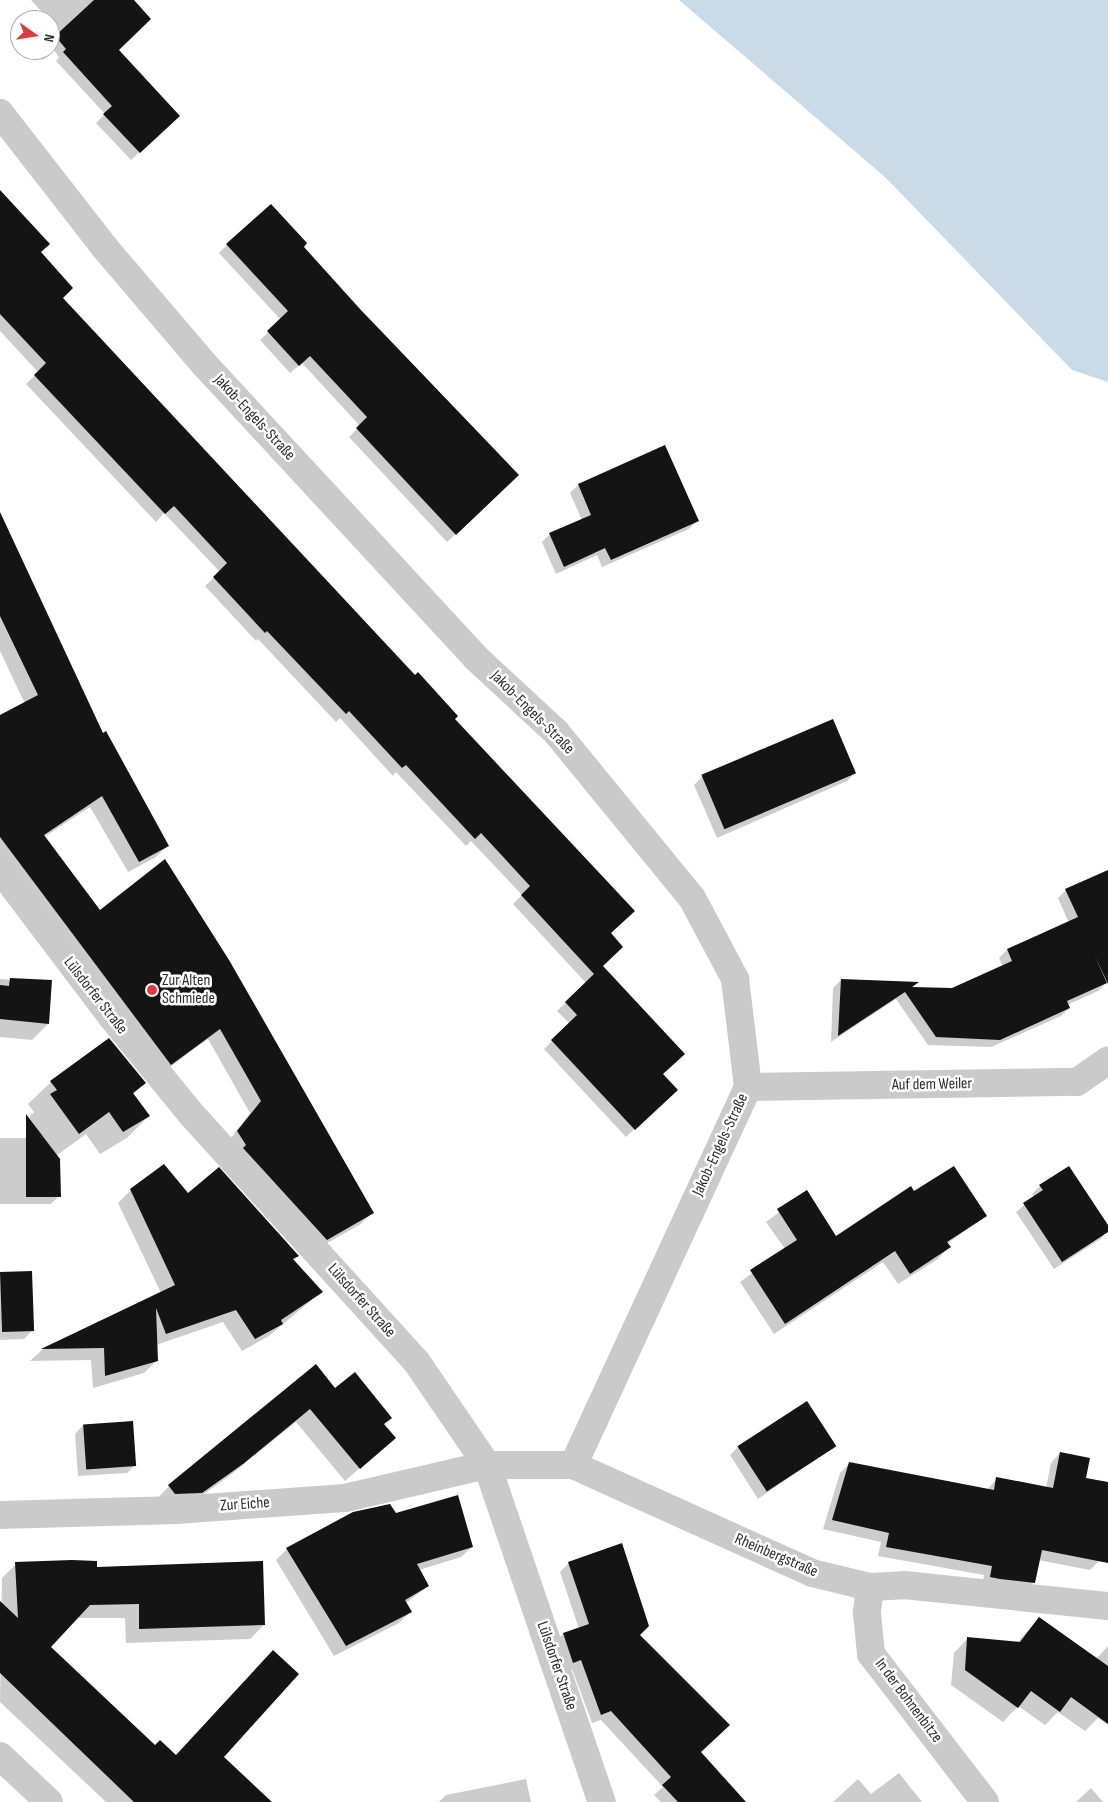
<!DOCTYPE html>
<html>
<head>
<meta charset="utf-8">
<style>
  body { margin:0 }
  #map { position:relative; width:1108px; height:1802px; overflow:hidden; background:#fff; font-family:"Sofia Sans Condensed",sans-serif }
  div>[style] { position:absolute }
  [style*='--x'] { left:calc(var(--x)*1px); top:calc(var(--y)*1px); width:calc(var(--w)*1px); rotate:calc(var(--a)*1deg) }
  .water>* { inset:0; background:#c9dbe9 }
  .shadow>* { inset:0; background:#0003 }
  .building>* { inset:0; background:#141414; transform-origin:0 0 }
  .minor>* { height:28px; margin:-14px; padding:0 14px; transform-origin:14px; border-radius:14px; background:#cacaca }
  .dots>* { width:14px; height:14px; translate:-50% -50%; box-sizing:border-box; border:2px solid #fff; border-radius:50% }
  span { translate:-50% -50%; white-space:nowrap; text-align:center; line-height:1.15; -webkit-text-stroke:5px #fff; paint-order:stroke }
  .street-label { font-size:16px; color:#2d2d2d }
  .poi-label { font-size:16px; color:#2d2d2d }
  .left { translate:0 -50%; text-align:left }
  .north { position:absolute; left:10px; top:10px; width:50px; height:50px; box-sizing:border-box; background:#fff; border:1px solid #ababab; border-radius:50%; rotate:103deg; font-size:14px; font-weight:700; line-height:20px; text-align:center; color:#2d2d2d }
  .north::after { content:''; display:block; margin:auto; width:18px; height:22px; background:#d93b40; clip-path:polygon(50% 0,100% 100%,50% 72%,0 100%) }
</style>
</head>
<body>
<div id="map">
  <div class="water">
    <i style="clip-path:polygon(679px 0,1108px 0,1108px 382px,1072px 370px,886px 178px)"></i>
  </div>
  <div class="shadow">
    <i style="clip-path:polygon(31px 0,132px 0,117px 50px,170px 124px,131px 160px,96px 123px,105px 114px,56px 61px,59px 58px,50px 43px,61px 33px)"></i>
    <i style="clip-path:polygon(0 203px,40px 253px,61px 298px,454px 719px,610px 934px,602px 966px,662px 1074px,668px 1098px,626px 1137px,544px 1049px,570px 1024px,557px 1011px,586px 983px,513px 904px,522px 895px,471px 841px,466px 846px,396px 772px,393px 776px,340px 718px,336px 722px,258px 639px,256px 641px,205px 586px,220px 572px,164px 513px,156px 522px,26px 384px,38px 372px,0 331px)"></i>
    <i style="clip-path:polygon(227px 245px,359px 310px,517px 475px,447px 542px,349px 437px,360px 426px,302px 363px,290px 373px,260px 340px,281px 320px,219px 253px)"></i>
    <i style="clip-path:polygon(665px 446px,697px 521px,689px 529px,602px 567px,597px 555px,556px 574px,542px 542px,550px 534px,582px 520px,570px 493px,578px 485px)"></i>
    <i style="clip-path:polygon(0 562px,168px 845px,156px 857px,128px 872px,90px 807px,44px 837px,100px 912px,165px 861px,372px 1213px,361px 1224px,315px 1250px,227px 1143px,250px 1113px,208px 1039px,159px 1075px,0 859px,0 717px,25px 704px,0 651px)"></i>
    <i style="clip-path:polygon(832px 720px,855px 773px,847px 781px,717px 838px,694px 785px,702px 777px)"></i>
    <i style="clip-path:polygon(1108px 871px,1108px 954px,1096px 960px,1106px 983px,1098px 991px,1067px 1005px,1069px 1008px,1061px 1016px,991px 1047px,928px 1045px,896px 999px,831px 1042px,833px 988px,841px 980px,916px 983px,911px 988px,952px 990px,1003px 967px,999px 958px,1007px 950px,1069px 923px,1058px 898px,1066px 890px)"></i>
    <i style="clip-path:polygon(0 979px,51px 982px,48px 1024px,32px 1040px,0 1037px)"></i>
    <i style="clip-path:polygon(51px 1082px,144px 1083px,133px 1095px,149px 1116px,127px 1138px,100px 1154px,86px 1134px,56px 1156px,59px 1196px,51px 1204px,0 1204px,0 1138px,43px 1138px,29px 1117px,34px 1112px,28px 1104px)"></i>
    <i style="clip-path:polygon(1040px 1186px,1108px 1227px,1102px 1238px,1054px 1269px,1016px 1212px,1034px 1197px,1032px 1194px)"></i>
    <i style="clip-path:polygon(131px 1190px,187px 1194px,297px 1255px,293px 1260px,321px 1292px,269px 1336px,242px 1351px,223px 1322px,156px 1345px,157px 1360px,144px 1373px,93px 1388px,91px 1360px,30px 1361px,42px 1350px,161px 1293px,118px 1203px)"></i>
    <i style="clip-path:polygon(806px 1192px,836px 1237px,914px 1193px,985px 1216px,947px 1244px,949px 1247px,938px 1259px,898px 1284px,883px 1262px,774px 1334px,740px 1282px,785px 1249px,766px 1222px)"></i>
    <i style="clip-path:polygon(0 1273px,32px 1331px,24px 1339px,0 1340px)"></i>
    <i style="clip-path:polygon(335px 1390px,390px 1418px,383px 1425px,394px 1438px,345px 1481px,296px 1422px,228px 1477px,187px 1506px,156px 1500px,169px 1486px)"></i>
    <i style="clip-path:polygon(83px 1425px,135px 1465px,127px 1473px,78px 1476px,75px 1434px)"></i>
    <i style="clip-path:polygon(834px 1446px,758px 1499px,730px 1455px,738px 1447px)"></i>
    <i style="clip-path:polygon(1060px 1453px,1085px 1479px,1108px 1483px,1108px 1534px,1099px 1561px,1090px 1570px,1038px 1560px,1034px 1582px,1025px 1591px,982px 1586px,984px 1575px,878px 1556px,881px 1542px,823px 1529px,840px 1473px,849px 1464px,987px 1490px,997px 1478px,1046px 1488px,1051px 1463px)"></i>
    <i style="clip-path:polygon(395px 1515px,472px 1547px,461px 1557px,419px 1570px,428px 1586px,406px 1603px,410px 1612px,399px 1623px,334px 1656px,276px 1560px,287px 1549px)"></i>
    <i style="clip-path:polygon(569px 1563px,638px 1635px,700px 1753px,745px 1802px,661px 1802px,654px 1795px,663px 1787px,601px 1720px,592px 1723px,572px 1669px,564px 1671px,554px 1643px,563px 1634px,579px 1629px,560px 1572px)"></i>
    <i style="clip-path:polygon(16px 1564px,96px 1568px,264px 1625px,250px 1639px,126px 1643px,125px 1618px,76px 1618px,49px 1647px,155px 1747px,175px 1757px,222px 1757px,271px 1802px,106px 1802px,0 1702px,2px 1578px)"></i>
    <i style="clip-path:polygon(1039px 1618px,1096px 1659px,1108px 1646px,1108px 1725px,1098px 1718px,1085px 1731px,1058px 1712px,1045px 1725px,1018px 1706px,1003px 1722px,951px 1685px,954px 1653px,968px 1638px,1017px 1643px)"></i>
    <i style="clip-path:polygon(899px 1773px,922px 1802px,833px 1802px,858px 1779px,871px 1794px)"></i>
    <i style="clip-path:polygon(526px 1779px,531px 1802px,439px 1802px,446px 1795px)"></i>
    <i style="clip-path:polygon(1091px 1788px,1103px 1802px,1076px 1802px)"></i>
  </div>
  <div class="building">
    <i style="clip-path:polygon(94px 0,134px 0,151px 19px,119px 50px,180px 116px,140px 153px,103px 114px,112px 106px,63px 52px,66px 49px,55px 36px)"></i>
    <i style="clip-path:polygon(0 190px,50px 244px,41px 252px,73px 288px,63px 298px,415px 675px,418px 672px,458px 716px,455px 719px,635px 911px,611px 933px,623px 947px,603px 966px,685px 1054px,663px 1074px,678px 1090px,635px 1130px,551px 1040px,577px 1015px,565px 1002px,594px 974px,521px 895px,530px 886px,481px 833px,475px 839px,406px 765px,402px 768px,349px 711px,346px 714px,267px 631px,265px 633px,213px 577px,227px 563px,174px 506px,165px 514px,34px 375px,46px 363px,0 314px)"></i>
    <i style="clip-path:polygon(271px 204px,307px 243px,304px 247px,360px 309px,519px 475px,456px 535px,356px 428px,367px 417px,310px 356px,299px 366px,267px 331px,288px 311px,226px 244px)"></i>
    <i style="clip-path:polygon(665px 445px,699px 521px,611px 560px,605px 548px,564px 567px,549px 533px,591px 515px,578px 484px)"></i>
    <i style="clip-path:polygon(0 512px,103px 733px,106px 731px,169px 846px,139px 862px,102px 796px,44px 835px,100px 910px,165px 859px,229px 960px,374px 1213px,327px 1240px,243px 1148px,246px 1145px,237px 1131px,261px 1101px,220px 1029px,171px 1065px,0 837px,0 715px,38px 695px,0 616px)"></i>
    <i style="left:833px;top:719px;width:59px;height:143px;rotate:67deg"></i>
    <i style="clip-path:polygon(1108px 870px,1108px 984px,1094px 954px,1107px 983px,1067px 1001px,1070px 1008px,1000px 1040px,936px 1037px,905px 992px,838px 1036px,841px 979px,919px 982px,912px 987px,952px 988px,1012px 961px,1007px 949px,1078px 917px,1065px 889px)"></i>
    <i style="clip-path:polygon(10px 978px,52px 980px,49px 1024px,0 1019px,0 985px,9px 986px)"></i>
    <i style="clip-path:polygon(109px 1038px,146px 1083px,133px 1093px,150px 1116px,123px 1132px,109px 1112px,79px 1134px,50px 1094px,57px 1090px,50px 1081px)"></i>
    <i style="clip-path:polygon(26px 1114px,60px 1159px,61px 1197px,26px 1197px)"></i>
    <i style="clip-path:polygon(164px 1164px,188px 1193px,219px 1167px,299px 1256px,293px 1259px,323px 1292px,281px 1320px,283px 1324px,255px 1339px,236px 1310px,166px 1334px,156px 1308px,158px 1361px,105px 1376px,104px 1348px,41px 1349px,175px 1285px,130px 1189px)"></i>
    <i style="clip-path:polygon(954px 1166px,987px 1216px,947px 1242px,951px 1247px,910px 1274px,895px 1251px,785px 1324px,750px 1270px,797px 1240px,777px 1209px,807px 1190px,836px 1236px,911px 1186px,914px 1191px)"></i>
    <i style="clip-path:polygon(1069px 1166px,1108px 1225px,1108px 1232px,1062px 1262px,1023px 1203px,1043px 1190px,1039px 1185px)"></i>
    <i style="left:32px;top:1271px;width:60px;height:32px;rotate:88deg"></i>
    <i style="clip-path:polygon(316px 1364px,335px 1388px,355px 1372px,392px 1418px,384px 1424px,396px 1438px,360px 1469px,310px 1409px,243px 1464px,202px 1493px,175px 1494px,168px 1485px)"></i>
    <i style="left:807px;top:1401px;width:54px;height:83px;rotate:57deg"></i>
    <i style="left:133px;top:1421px;width:45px;height:50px;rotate:86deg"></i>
    <i style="clip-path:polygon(1060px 1452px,1090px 1458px,1086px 1478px,1108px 1482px,1108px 1563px,1042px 1550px,1035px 1583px,1000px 1579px,990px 1577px,992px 1566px,886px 1547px,889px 1533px,832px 1520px,849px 1462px,994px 1490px,996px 1477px,1053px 1488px)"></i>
    <i style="clip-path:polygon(458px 1495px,473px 1547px,417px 1564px,429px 1586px,405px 1600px,412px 1612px,346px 1646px,286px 1548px,353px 1512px,390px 1504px,396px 1513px)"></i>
    <i style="clip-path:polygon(622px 1543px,649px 1626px,640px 1635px,730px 1725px,701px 1752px,746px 1802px,678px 1802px,662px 1785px,671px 1777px,611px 1711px,601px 1715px,581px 1660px,573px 1663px,563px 1633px,589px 1624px,568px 1562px)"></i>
    <i style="clip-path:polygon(72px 1560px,97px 1561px,97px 1567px,263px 1561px,265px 1625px,139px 1629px,139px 1604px,90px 1605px,51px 1647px,155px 1745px,160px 1740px,176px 1755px,273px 1650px,299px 1674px,224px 1757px,272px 1802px,134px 1802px,0 1673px,0 1601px,18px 1618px,15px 1562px)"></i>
    <i style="clip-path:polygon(1039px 1617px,1108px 1666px,1108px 1724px,1071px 1697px,1060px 1712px,1031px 1691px,1018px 1708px,965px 1670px,967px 1637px,1020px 1642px)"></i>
  </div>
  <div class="minor">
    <i style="--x:0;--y:113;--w:171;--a:52.1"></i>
    <i style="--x:105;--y:248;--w:153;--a:49.5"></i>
    <i style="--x:204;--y:364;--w:401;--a:47.2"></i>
    <i style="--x:476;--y:658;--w:109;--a:42.8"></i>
    <i style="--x:556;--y:732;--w:215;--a:50.7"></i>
    <i style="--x:692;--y:898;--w:92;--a:62"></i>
    <i style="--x:735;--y:979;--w:109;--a:83.1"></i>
    <i style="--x:748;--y:1087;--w:417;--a:114.8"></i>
    <i style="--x:0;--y:869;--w:184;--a:52.9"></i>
    <i style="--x:111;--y:1016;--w:128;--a:50.7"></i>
    <i style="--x:192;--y:1115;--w:333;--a:47.7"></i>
    <i style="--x:416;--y:1361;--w:126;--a:55.7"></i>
    <i style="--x:487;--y:1465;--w:356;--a:71.2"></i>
    <i style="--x:748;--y:1087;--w:329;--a:-0.9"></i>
    <i style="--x:1077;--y:1082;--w:38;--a:-35"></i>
    <i style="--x:0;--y:1515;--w:177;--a:-1.6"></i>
    <i style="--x:177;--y:1510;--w:168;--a:-4.1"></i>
    <i style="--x:345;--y:1498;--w:146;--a:-13.1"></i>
    <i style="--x:487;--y:1465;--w:86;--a:0"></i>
    <i style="--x:573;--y:1465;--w:262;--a:24.3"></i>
    <i style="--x:812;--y:1573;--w:60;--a:13.6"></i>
    <i style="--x:870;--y:1587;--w:34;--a:-3"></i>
    <i style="--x:904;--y:1585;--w:205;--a:5.9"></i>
    <i style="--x:870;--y:1587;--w:26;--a:97"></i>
    <i style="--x:867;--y:1613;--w:41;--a:84.4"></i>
    <i style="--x:871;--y:1654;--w:187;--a:52.4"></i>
    <i style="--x:0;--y:1756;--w:67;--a:43.2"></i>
  </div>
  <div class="dots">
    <i style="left:152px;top:990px;background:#d93b40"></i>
  </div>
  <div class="street-label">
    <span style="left:254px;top:418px;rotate:47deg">Jakob-Engels-Straße</span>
    <span style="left:532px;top:713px;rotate:45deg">Jakob-Engels-Straße</span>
    <span style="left:95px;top:996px;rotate:52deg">Lülsdorfer Straße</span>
    <span style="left:932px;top:1085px;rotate:-1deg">Auf dem Weiler</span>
    <span style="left:721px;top:1145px;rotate:-65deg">Jakob-Engels-Straße</span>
    <span style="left:361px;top:1301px;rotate:48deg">Lülsdorfer Straße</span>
    <span style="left:245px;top:1505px;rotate:-4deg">Zur Eiche</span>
    <span style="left:776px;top:1556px;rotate:23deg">Rheinbergstraße</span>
    <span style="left:556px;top:1666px;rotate:71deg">Lülsdorfer Straße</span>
    <span style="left:908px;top:1701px;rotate:53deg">In der Bohnenbitze</span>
  </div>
  <div class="poi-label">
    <span class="left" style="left:162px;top:990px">Zur Alten<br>Schmiede</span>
  </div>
  <div class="north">N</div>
</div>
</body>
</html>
